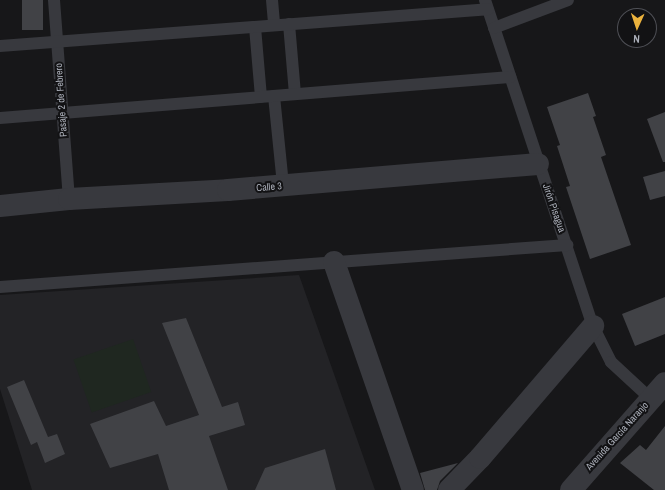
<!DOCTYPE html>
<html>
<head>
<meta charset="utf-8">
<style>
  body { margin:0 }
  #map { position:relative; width:665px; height:490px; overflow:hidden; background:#171719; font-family:"Archivo Narrow",sans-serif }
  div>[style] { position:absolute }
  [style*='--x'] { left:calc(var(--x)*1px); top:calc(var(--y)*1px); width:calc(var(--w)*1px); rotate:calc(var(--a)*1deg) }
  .built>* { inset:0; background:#232326 }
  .green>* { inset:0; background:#1f2720; transform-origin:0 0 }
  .building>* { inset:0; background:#414246; transform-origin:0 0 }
  .service>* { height:12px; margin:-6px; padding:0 6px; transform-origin:6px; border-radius:6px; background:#38393e }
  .minor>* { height:22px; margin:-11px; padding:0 11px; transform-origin:11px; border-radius:11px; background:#38393e }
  span { translate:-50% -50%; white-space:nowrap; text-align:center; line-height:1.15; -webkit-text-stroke:4px #121214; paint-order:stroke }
  .street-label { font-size:10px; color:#aaaeb8 }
  .north { position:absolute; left:617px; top:8px; width:40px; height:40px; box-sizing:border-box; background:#121214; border:1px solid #4f5056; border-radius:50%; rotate:183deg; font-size:11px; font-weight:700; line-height:16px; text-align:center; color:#aaaeb8 }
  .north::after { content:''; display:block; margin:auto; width:14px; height:18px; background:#ebb23d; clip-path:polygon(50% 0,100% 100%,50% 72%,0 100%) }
</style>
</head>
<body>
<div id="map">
  <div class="built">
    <i style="clip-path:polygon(299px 275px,375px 490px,32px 490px,0 389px,0 295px)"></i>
  </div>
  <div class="green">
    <i style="left:133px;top:339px;width:56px;height:63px;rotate:71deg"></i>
  </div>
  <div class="building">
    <i style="left:22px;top:0;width:21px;height:30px"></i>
    <i style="clip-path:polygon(588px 93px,596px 116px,593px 117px,606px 155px,601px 157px,631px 245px,590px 259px,566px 187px,570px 186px,557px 146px,560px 145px,547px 107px)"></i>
    <i style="clip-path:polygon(665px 112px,665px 162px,663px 162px,647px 119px)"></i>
    <i style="clip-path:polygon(665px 171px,665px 196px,650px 200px,643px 177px)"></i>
    <i style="clip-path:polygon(665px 297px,665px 334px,635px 346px,622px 314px)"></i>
    <i style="clip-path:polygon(186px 318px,222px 407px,238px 402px,245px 425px,209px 436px,228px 490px,169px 490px,158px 454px,110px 468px,90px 424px,154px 401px,166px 426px,199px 415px,162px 323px)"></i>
    <i style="clip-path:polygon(24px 380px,48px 437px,57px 434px,65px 454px,45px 463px,37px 442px,31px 445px,7px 387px)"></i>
    <i style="clip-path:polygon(665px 426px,665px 490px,654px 490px,620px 463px,640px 445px,646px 450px)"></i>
    <i style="clip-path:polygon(325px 449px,336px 490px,255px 490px,265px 468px)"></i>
    <i style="clip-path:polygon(458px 463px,440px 481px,437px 490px,425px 490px,420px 473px)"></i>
  </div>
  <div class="service">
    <i style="--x:54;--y:0;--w:200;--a:85.7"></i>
    <i style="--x:272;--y:0;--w:25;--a:85"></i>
    <i style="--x:485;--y:0;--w:343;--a:71.7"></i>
    <i style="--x:593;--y:326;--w:40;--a:63.4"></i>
    <i style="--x:611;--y:362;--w:54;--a:42.8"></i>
    <i style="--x:289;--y:24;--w:70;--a:85.1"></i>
    <i style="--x:255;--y:27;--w:70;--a:85.1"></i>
    <i style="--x:494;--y:28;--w:79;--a:-20.7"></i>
    <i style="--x:0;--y:46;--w:489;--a:-4.3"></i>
    <i style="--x:274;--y:96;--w:89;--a:84.2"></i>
    <i style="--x:0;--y:118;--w:512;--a:-4.6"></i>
    <i style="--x:0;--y:287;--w:569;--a:-4.24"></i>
  </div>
  <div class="minor">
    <i style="--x:0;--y:206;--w:69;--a:-5.8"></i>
    <i style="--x:69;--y:199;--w:159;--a:-3.2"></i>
    <i style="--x:228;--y:190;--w:311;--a:-4.8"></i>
    <i style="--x:334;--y:262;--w:241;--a:70.9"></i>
    <i style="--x:449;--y:490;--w:45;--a:-45.9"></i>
    <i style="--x:480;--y:458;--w:174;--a:-49.4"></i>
    <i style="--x:571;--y:490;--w:142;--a:-48.7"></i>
  </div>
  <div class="street-label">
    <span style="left:61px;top:100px;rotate:-94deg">Pasaje 2 de Febrero</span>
    <span style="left:269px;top:187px;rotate:-5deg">Calle 3</span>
    <span style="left:554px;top:208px;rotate:71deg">Jirón Pisagua</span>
    <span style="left:617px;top:436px;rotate:-48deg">Avenida García Naranjo</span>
  </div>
  <div class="north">N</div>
</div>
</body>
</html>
